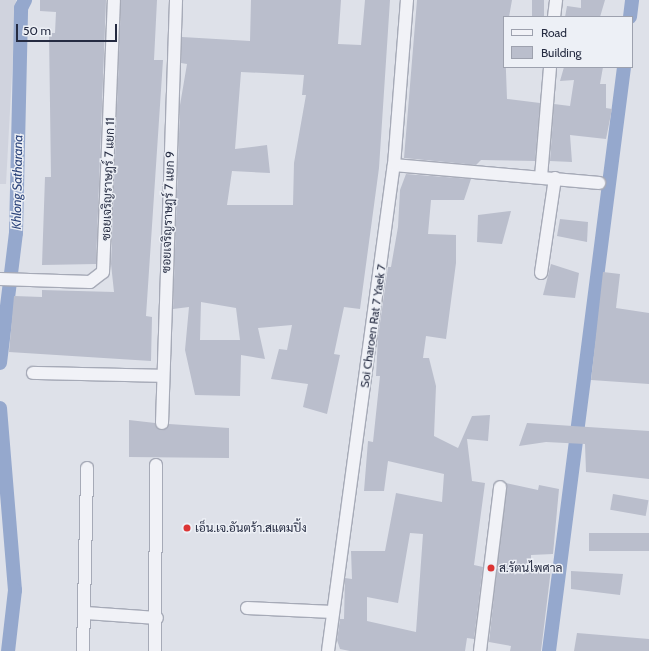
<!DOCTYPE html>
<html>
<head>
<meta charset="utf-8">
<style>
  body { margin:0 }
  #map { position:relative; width:649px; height:651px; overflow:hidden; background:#dee1e9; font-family:Cabin,Sarabun,sans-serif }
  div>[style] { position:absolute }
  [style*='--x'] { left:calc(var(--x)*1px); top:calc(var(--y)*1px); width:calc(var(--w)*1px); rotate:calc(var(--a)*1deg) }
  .built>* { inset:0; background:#d0d3de }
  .canal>* { height:14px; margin:-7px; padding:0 7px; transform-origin:7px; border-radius:7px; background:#95a8cd }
  .building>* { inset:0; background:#babecc; transform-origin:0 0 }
  .roads { filter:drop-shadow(1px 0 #a6aab7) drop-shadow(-1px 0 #a6aab7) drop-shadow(0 1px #a6aab7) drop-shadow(0 -1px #a6aab7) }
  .street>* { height:12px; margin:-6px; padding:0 6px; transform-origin:6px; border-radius:6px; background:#f1f2f7 }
  .dots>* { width:11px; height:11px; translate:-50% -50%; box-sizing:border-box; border:2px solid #edf0f6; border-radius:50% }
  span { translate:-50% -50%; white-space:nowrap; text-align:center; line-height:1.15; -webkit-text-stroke:3px #edf0f6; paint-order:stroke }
  .street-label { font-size:12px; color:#252b41 }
  .poi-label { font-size:12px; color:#252b41 }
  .left { translate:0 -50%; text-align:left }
  .water-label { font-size:13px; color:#2b437a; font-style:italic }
  .legend { position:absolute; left:503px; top:16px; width:130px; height:52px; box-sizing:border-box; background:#edf0f6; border:1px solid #9da1ae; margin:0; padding:5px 7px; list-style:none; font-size:12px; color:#252b41 }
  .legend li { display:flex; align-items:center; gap:8px; height:20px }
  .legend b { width:20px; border:1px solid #9da1ae }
  .scale { position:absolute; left:16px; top:24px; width:101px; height:18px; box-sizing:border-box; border:2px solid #252b41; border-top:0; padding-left:5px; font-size:12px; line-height:14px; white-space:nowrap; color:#252b41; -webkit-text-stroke:3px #edf0f6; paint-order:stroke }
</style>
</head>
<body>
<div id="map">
  <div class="built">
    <i style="clip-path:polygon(0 0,16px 0,6px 184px,0 184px)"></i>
  </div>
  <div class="canal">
    <i style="--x:630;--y:17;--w:17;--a:-83"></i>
    <i style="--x:0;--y:363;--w:131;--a:-83"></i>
    <i style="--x:16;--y:233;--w:225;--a:-88.7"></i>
    <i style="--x:21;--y:8;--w:9;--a:-63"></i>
    <i style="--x:0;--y:408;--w:183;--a:85.3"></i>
    <i style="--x:15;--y:590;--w:61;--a:96.5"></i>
    <i style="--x:549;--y:651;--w:589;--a:-82.68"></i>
  </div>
  <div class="building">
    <i style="clip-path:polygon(40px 0,106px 0,96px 264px,42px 265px,45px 177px,51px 177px,49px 33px,55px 33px,56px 12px,40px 11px)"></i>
    <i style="clip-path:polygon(121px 0,157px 0,154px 60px,163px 60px,146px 316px,152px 317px,151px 361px,9px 352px,14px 296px,42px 297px,42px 290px,114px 292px,111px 264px)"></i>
    <i style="clip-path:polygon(evenodd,251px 0,341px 0,338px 44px,361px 45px,365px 0,390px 0,379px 168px,360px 309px,344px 307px,334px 354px,340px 355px,327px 414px,303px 407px,308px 384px,271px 379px,279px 349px,287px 350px,292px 325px,258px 328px,265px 359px,241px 355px,240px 396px,195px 395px,185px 350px,189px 307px,173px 309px,180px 105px,187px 64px,181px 63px,182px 37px,250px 41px,251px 0,241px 72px,304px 75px,302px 95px,306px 95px,294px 163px,293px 205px,227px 205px,232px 171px,270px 173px,267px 145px,235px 149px,241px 72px,251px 0,201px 302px,236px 308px,240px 340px,200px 340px,201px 302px)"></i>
    <i style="clip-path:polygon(417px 0,512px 0,509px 17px,504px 17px,507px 99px,540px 103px,535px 161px,481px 160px,476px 165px,404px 158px)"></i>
    <i style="left:532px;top:0;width:12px;height:17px"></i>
    <i style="clip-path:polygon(581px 0,605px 0,600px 17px,565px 17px,567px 6px,581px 8px)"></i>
    <i style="clip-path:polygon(564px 67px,603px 67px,600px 84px,606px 84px,606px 108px,612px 109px,606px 139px,570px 135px,572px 162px,550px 161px,554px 104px,570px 106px,574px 80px,560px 81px)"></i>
    <i style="clip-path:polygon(evenodd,406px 174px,471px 179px,464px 200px,431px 200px,428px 234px,456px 235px,456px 263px,446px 339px,426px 336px,423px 358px,429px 358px,436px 386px,434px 436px,458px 448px,472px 416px,490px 415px,488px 441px,467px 439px,472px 481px,485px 483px,474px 565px,483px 567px,474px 639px,467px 638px,465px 651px,350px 651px,340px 649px,337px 640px,340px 619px,344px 619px,345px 578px,352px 579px,351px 551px,385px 551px,396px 493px,442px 502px,444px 474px,388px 461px,384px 491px,364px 491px,368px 441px,373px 442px,380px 376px,376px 376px,378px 337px,388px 267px,391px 267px,398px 227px,400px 190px,406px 174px,410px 533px,423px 534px,416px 632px,367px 621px,367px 597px,398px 603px,410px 533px)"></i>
    <i style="clip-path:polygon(511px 211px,502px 244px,477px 242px,478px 215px)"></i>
    <i style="clip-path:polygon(560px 219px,588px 222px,587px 242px,557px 236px)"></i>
    <i style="clip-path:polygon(551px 264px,579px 273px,575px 298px,543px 295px)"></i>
    <i style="clip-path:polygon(603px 272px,620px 274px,616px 308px,649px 313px,649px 384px,591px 380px)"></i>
    <i style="clip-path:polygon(129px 420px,155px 423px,161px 430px,169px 424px,229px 428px,229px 458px,129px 457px)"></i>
    <i style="clip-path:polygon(527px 423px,649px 431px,649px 479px,586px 472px,585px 444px,546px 442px,519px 446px)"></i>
    <i style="clip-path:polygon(506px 483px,538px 490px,539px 485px,559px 489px,553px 554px,531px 555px,531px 568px,551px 569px,541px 651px,510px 651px,511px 646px,489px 642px)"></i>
    <i style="left:613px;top:494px;width:36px;height:16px;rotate:10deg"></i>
    <i style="left:649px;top:533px;width:18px;height:60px;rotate:90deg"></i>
    <i style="clip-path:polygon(571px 571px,623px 574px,620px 595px,571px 589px)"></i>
    <i style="clip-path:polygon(577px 633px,649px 639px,649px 651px,574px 651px)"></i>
  </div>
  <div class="roads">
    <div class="street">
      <i style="--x:554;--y:17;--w:17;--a:-83"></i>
      <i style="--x:394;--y:165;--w:206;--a:5"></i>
      <i style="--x:541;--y:177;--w:110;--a:-85.3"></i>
      <i style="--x:541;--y:273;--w:96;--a:-81.6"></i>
      <i style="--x:0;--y:279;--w:90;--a:1.9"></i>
      <i style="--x:90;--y:282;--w:16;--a:-38"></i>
      <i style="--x:103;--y:272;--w:272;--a:-87.7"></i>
      <i style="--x:33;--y:373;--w:130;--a:1.3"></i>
      <i style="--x:162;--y:423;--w:423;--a:-88.1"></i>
      <i style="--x:247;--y:608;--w:86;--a:2.7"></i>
      <i style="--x:86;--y:613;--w:71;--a:4"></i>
      <i style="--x:83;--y:651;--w:183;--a:-88.7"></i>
      <i style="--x:155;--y:651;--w:186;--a:-89.7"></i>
      <i style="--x:328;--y:651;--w:490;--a:-82.3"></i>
      <i style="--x:394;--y:165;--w:166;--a:-85.5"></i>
      <i style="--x:480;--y:651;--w:165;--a:-83"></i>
    </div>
  </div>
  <div class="dots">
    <i style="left:187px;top:528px;background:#dc3535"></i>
    <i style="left:491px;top:568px;background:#dc3535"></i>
  </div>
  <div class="street-label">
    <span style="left:108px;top:179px;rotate:-88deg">ซอยเจริญราษฎร์ 7 แยก 11</span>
    <span style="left:168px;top:212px;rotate:-88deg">ซอยเจริญราษฎร์ 7 แยก 9</span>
    <span style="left:373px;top:326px;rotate:-82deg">Soi Charoen Rat 7 Yaek 7</span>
  </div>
  <div class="poi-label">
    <span class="left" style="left:195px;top:528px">เอ็น.เจ.อันตร้า.สแตมปิ้ง</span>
    <span class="left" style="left:499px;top:568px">ส.รัตนไพศาล</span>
  </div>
  <div class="water-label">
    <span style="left:17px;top:182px;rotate:-89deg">Khlong Satharana</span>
  </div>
  <ul class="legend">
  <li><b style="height:5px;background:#f1f2f7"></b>Road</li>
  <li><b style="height:11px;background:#babecc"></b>Building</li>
  </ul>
  <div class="scale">50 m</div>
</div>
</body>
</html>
